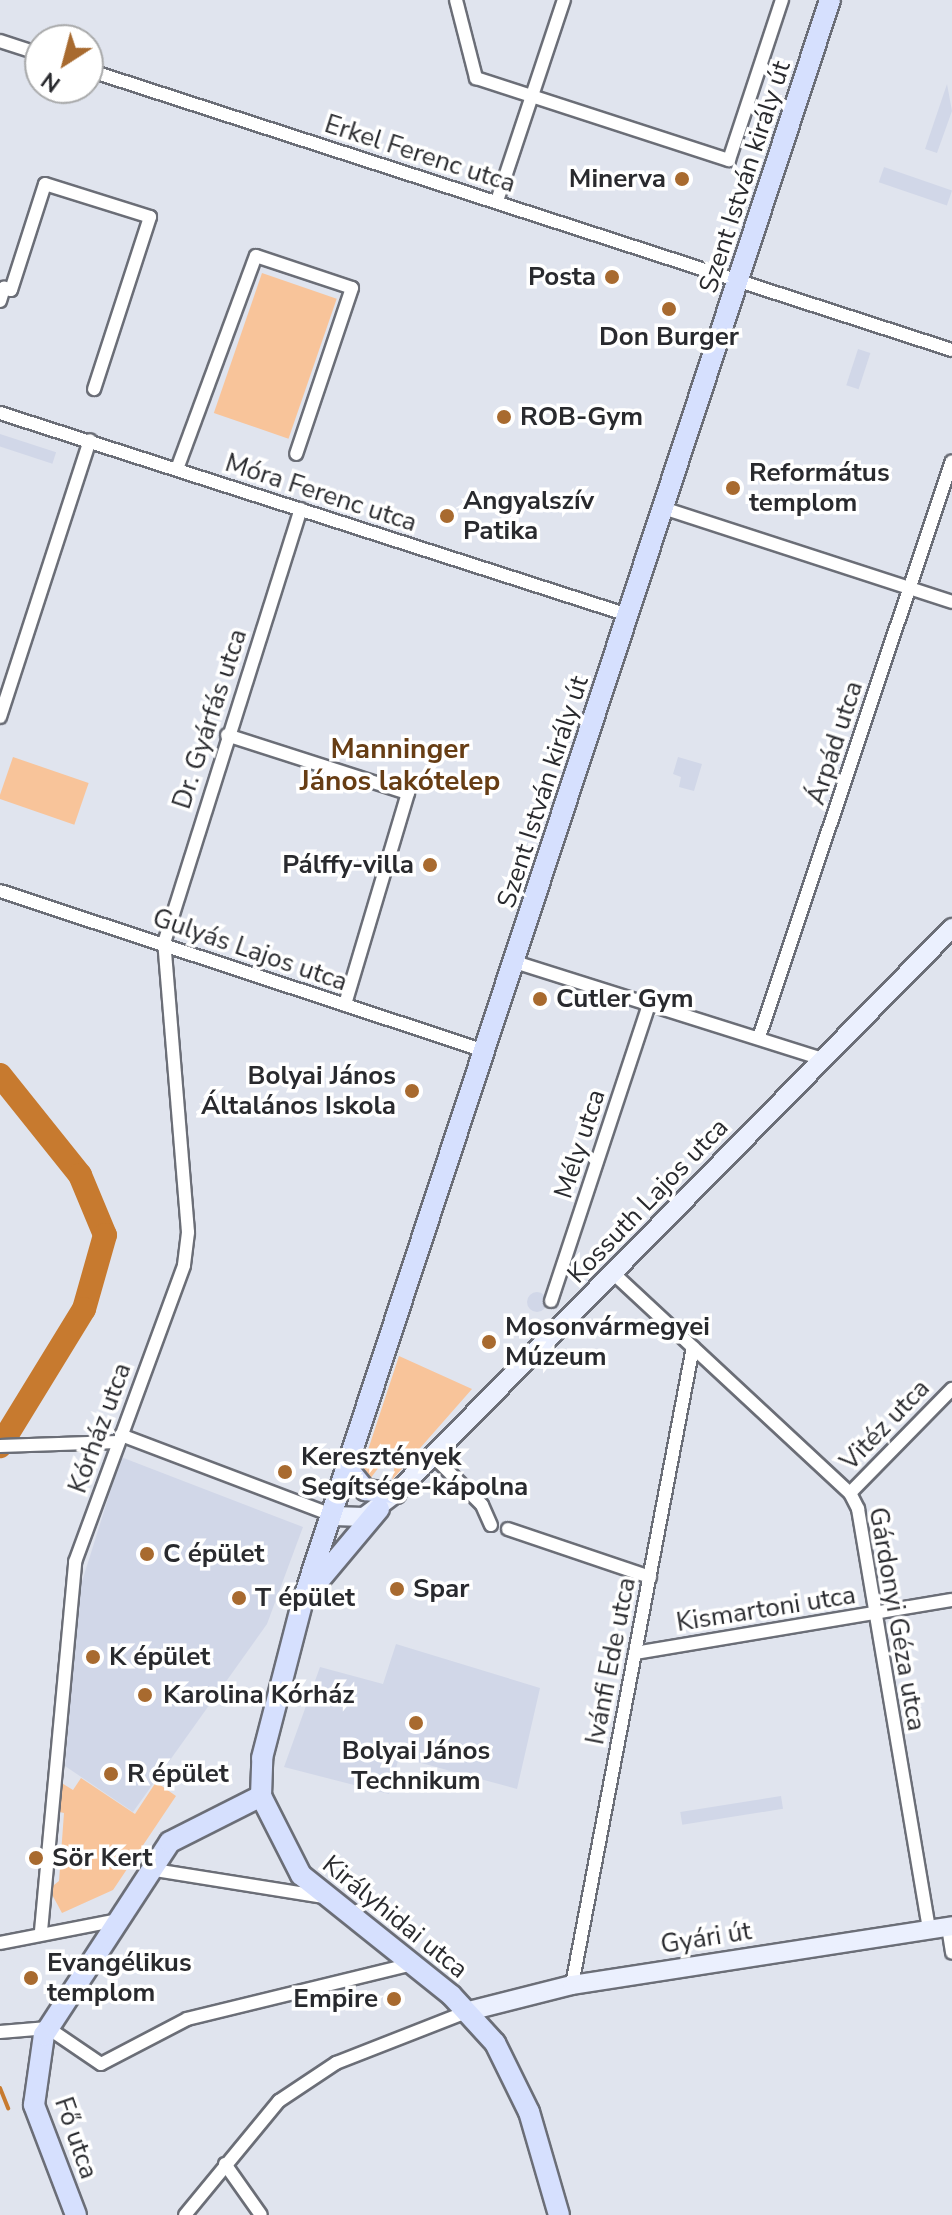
<!DOCTYPE html>
<html>
<head>
<meta charset="utf-8">
<style>
  body { margin:0 }
  #map { position:relative; width:952px; height:2215px; overflow:hidden; background:#e0e4ee; font-family:"Nunito Sans",sans-serif }
  div>[style] { position:absolute }
  [style*='--x'] { left:calc(var(--x)*1px); top:calc(var(--y)*1px); width:calc(var(--w)*1px); rotate:calc(var(--a)*1deg) }
  .built>* { inset:0; background:#d1d7e8; transform-origin:0 0 }
  .round { border-radius:50% }
  .green>* { inset:0; background:#f8c49a; transform-origin:0 0 }
  .stream>* { height:4px; margin:-2px; padding:0 2px; transform-origin:2px; border-radius:2px; background:#c77a2f }
  .river>* { height:24px; margin:-12px; padding:0 12px; transform-origin:12px; border-radius:12px; background:#c77a2f }
  .roads { filter:drop-shadow(2px 0 #6b6e77) drop-shadow(-2px 0 #6b6e77) drop-shadow(0 2px #6b6e77) drop-shadow(0 -2px #6b6e77) }
  .street>* { height:12px; margin:-6px; padding:0 6px; transform-origin:6px; border-radius:6px; background:#fff }
  .secondary>* { height:18px; margin:-9px; padding:0 9px; transform-origin:9px; border-radius:9px; background:#ebf0fe }
  .primary>* { height:20px; margin:-10px; padding:0 10px; transform-origin:10px; border-radius:10px; background:#d6e0fe }
  .dots>* { width:22px; height:22px; translate:-50% -50%; box-sizing:border-box; border:4px solid #fff; border-radius:50% }
  span { translate:-50% -50%; white-space:nowrap; text-align:center; line-height:1.15; -webkit-text-stroke:7px #fff; paint-order:stroke }
  .street-label { font-size:26px; color:#292a2e }
  .poi-label { font-size:26px; color:#292a2e; font-weight:700 }
  .right { translate:-100% -50%; text-align:right }
  .left { translate:0 -50%; text-align:left }
  .neighbourhood-label { font-size:28px; color:#673d14; font-weight:700 }
  .north { position:absolute; left:24px; top:24px; width:80px; height:80px; box-sizing:border-box; background:#fff; border:2px solid #a9aaab; border-radius:50%; rotate:216deg; font-size:22px; font-weight:700; line-height:32px; text-align:center; color:#292a2e }
  .north::after { content:''; display:block; margin:auto; width:28px; height:36px; background:#a86a2f; clip-path:polygon(50% 0,100% 100%,50% 72%,0 100%) }
</style>
</head>
<body>
<div id="map">
  <div class="built">
    <i style="clip-path:polygon(947px 84px,952px 111px,937px 153px,925px 149px)"></i>
    <i style="left:884px;top:167px;width:72px;height:16px;rotate:19deg"></i>
    <i style="left:858px;top:349px;width:13px;height:38px;rotate:18deg"></i>
    <i style="left:0;top:434px;width:59px;height:12px;rotate:18deg"></i>
    <i style="clip-path:polygon(678px 757px,702px 764px,694px 791px,679px 787px,681px 777px,673px 774px)"></i>
    <i class="round" style="left:527px;top:1292px;width:20px;height:20px"></i>
    <i style="clip-path:polygon(121px 1457px,303px 1527px,267px 1624px,133px 1812px,65px 1766px,79px 1591px)"></i>
    <i style="clip-path:polygon(396px 1644px,540px 1688px,517px 1789px,399px 1757px,389px 1794px,284px 1767px,320px 1667px,383px 1684px)"></i>
    <i style="left:781px;top:1796px;width:13px;height:102px;rotate:81deg"></i>
  </div>
  <div class="green">
    <i style="left:262px;top:273px;width:79px;height:148px;rotate:19deg"></i>
    <i style="left:13px;top:757px;width:80px;height:44px;rotate:19deg"></i>
    <i style="clip-path:polygon(399px 1356px,472px 1389px,392px 1480px,397px 1455px,391px 1451px,367px 1483px,363px 1465px)"></i>
    <i style="clip-path:polygon(81px 1778px,135px 1814px,156px 1782px,176px 1796px,113px 1890px,62px 1913px,49px 1889px,59px 1881px,64px 1813px,55px 1811px,60px 1782px,73px 1790px)"></i>
  </div>
  <div class="stream">
    <i style="--x:0;--y:2088;--w:22;--a:68"></i>
  </div>
  <div class="river">
    <i style="--x:0;--y:1075;--w:128;--a:51.3"></i>
    <i style="--x:80;--y:1175;--w:65;--a:67.4"></i>
    <i style="--x:105;--y:1235;--w:77;--a:105.8"></i>
    <i style="--x:84;--y:1309;--w:161;--a:121.5"></i>
  </div>
  <div class="roads">
    <div class="street">
      <i style="--x:456;--y:0;--w:81;--a:75.6"></i>
      <i style="--x:476;--y:78;--w:266;--a:18"></i>
      <i style="--x:729;--y:160;--w:169;--a:-71.7"></i>
      <i style="--x:0;--y:41;--w:42;--a:18"></i>
      <i style="--x:88;--y:70;--w:908;--a:17.96"></i>
      <i style="--x:497;--y:201;--w:212;--a:-71.6"></i>
      <i style="--x:0;--y:301;--w:14;--a:-73"></i>
      <i style="--x:4;--y:288;--w:7;--a:16"></i>
      <i style="--x:11;--y:290;--w:111;--a:-72.2"></i>
      <i style="--x:45;--y:184;--w:110;--a:17.4"></i>
      <i style="--x:150;--y:217;--w:181;--a:108"></i>
      <i style="--x:0;--y:413;--w:660;--a:17.83"></i>
      <i style="--x:177;--y:469;--w:227;--a:-69.7"></i>
      <i style="--x:256;--y:256;--w:101;--a:18.4"></i>
      <i style="--x:352;--y:288;--w:175;--a:108.6"></i>
      <i style="--x:663;--y:508;--w:304;--a:18"></i>
      <i style="--x:0;--y:717;--w:291;--a:-72"></i>
      <i style="--x:227;--y:735;--w:190;--a:17.8"></i>
      <i style="--x:408;--y:793;--w:221;--a:106.6"></i>
      <i style="--x:0;--y:891;--w:511;--a:18.26"></i>
      <i style="--x:515;--y:962;--w:323;--a:17.5"></i>
      <i style="--x:759;--y:1037;--w:607;--a:-71.48"></i>
      <i style="--x:613;--y:1273;--w:323;--a:42.9"></i>
      <i style="--x:850;--y:1493;--w:18;--a:63"></i>
      <i style="--x:858;--y:1509;--w:427;--a:80.4"></i>
      <i style="--x:551;--y:1301;--w:315;--a:-71.7"></i>
      <i style="--x:121;--y:1435;--w:228;--a:20.8"></i>
      <i style="--x:0;--y:1446;--w:118;--a:-1.9"></i>
      <i style="--x:433;--y:1456;--w:69;--a:45"></i>
      <i style="--x:482;--y:1505;--w:22;--a:66"></i>
      <i style="--x:850;--y:1493;--w:146;--a:-45.6"></i>
      <i style="--x:508;--y:1529;--w:150;--a:18.7"></i>
      <i style="--x:635;--y:1653;--w:321;--a:-9.5"></i>
      <i style="--x:149;--y:1869;--w:176;--a:9.1"></i>
      <i style="--x:948;--y:1927;--w:26;--a:81"></i>
      <i style="--x:41;--y:1931;--w:371;--a:-84.7"></i>
      <i style="--x:75;--y:1562;--w:316;--a:-69.8"></i>
      <i style="--x:184;--y:1265;--w:33;--a:-83"></i>
      <i style="--x:188;--y:1232;--w:290;--a:-94.7"></i>
      <i style="--x:164;--y:943;--w:455;--a:-72.5"></i>
      <i style="--x:0;--y:1943;--w:115;--a:-11"></i>
      <i style="--x:572;--y:1985;--w:649;--a:-79.26"></i>
      <i style="--x:0;--y:2032;--w:48;--a:-4.8"></i>
      <i style="--x:48;--y:2028;--w:64;--a:34.2"></i>
      <i style="--x:101;--y:2064;--w:97;--a:-27.6"></i>
      <i style="--x:187;--y:2019;--w:233;--a:-13.7"></i>
      <i style="--x:225;--y:2164;--w:62;--a:54.8"></i>
      <i style="--x:185;--y:2215;--w:148;--a:-50.5"></i>
      <i style="--x:279;--y:2101;--w:69;--a:-33.7"></i>
      <i style="--x:336;--y:2063;--w:143;--a:-21.4"></i>
    </div>
    <div class="secondary">
      <i style="--x:334;--y:1516;--w:30;--a:2"></i>
      <i style="--x:364;--y:1517;--w:40;--a:-37"></i>
      <i style="--x:396;--y:1493;--w:793;--a:-45.46"></i>
      <i style="--x:469;--y:2011;--w:106;--a:-14.2"></i>
      <i style="--x:572;--y:1985;--w:385;--a:-8.8"></i>
    </div>
    <div class="primary">
      <i style="--x:349;--y:1470;--w:26;--a:51"></i>
      <i style="--x:365;--y:1490;--w:31;--a:6"></i>
      <i style="--x:316;--y:1584;--w:98;--a:-50"></i>
      <i style="--x:76;--y:2215;--w:118;--a:-110.9"></i>
      <i style="--x:34;--y:2105;--w:71;--a:-81.9"></i>
      <i style="--x:44;--y:2035;--w:230;--a:-56.9"></i>
      <i style="--x:170;--y:1842;--w:102;--a:-26.8"></i>
      <i style="--x:559;--y:2215;--w:107;--a:-106.2"></i>
      <i style="--x:529;--y:2112;--w:77;--a:-116.2"></i>
      <i style="--x:495;--y:2043;--w:65;--a:-132.5"></i>
      <i style="--x:451;--y:1995;--w:192;--a:-141.3"></i>
      <i style="--x:301;--y:1875;--w:89;--a:-116.9"></i>
      <i style="--x:261;--y:1796;--w:38;--a:-88"></i>
      <i style="--x:262;--y:1758;--w:163;--a:-75.5"></i>
      <i style="--x:303;--y:1600;--w:1685;--a:-71.77"></i>
    </div>
  </div>
  <div class="dots">
    <i style="left:682px;top:179px;background:#a86a2f"></i>
    <i style="left:612px;top:277px;background:#a86a2f"></i>
    <i style="left:669px;top:309px;background:#a86a2f"></i>
    <i style="left:504px;top:417px;background:#a86a2f"></i>
    <i style="left:733px;top:488px;background:#a86a2f"></i>
    <i style="left:447px;top:516px;background:#a86a2f"></i>
    <i style="left:430px;top:865px;background:#a86a2f"></i>
    <i style="left:540px;top:999px;background:#a86a2f"></i>
    <i style="left:412px;top:1091px;background:#a86a2f"></i>
    <i style="left:489px;top:1342px;background:#a86a2f"></i>
    <i style="left:285px;top:1472px;background:#a86a2f"></i>
    <i style="left:147px;top:1554px;background:#a86a2f"></i>
    <i style="left:397px;top:1589px;background:#a86a2f"></i>
    <i style="left:239px;top:1598px;background:#a86a2f"></i>
    <i style="left:93px;top:1657px;background:#a86a2f"></i>
    <i style="left:145px;top:1695px;background:#a86a2f"></i>
    <i style="left:416px;top:1723px;background:#a86a2f"></i>
    <i style="left:111px;top:1774px;background:#a86a2f"></i>
    <i style="left:36px;top:1858px;background:#a86a2f"></i>
    <i style="left:31px;top:1978px;background:#a86a2f"></i>
    <i style="left:394px;top:1999px;background:#a86a2f"></i>
  </div>
  <div class="street-label">
    <span style="left:420px;top:154px;rotate:18deg">Erkel Ferenc utca</span>
    <span style="left:745px;top:177px;rotate:-72deg">Szent István király út</span>
    <span style="left:321px;top:493px;rotate:18deg">Móra Ferenc utca</span>
    <span style="left:210px;top:719px;rotate:-72deg">Dr. Gyárfás utca</span>
    <span style="left:835px;top:743px;rotate:-72deg">Árpád utca</span>
    <span style="left:543px;top:792px;rotate:-72deg">Szent István király út</span>
    <span style="left:250px;top:950px;rotate:19deg">Gulyás Lajos utca</span>
    <span style="left:580px;top:1144px;rotate:-72deg">Mély utca</span>
    <span style="left:648px;top:1201px;rotate:-46deg">Kossuth Lajos utca</span>
    <span style="left:885px;top:1425px;rotate:-46deg">Vitéz utca</span>
    <span style="left:100px;top:1428px;rotate:-70deg">Kórház utca</span>
    <span style="left:766px;top:1609px;rotate:-9deg">Kismartoni utca</span>
    <span style="left:897px;top:1619px;rotate:80deg">Gárdonyi Géza utca</span>
    <span style="left:611px;top:1661px;rotate:-79deg">Ivánfi Ede utca</span>
    <span style="left:395px;top:1917px;rotate:39deg">Királyhidai utca</span>
    <span style="left:706px;top:1938px;rotate:-9deg">Gyári út</span>
    <span style="left:76px;top:2138px;rotate:71deg">Fő utca</span>
  </div>
  <div class="poi-label">
    <span class="right" style="left:666px;top:179px">Minerva</span>
    <span class="right" style="left:596px;top:277px">Posta</span>
    <span style="left:669px;top:337px">Don Burger</span>
    <span class="left" style="left:520px;top:417px">ROB-Gym</span>
    <span class="left" style="left:749px;top:488px">Református<br>templom</span>
    <span class="left" style="left:463px;top:516px">Angyalszív<br>Patika</span>
    <span class="right" style="left:414px;top:865px">Pálffy-villa</span>
    <span class="left" style="left:556px;top:999px">Cutler Gym</span>
    <span class="right" style="left:396px;top:1091px">Bolyai János<br>Általános Iskola</span>
    <span class="left" style="left:505px;top:1342px">Mosonvármegyei<br>Múzeum</span>
    <span class="left" style="left:301px;top:1472px">Keresztények<br>Segítsége-kápolna</span>
    <span class="left" style="left:163px;top:1554px">C épület</span>
    <span class="left" style="left:413px;top:1589px">Spar</span>
    <span class="left" style="left:255px;top:1598px">T épület</span>
    <span class="left" style="left:109px;top:1657px">K épület</span>
    <span class="left" style="left:163px;top:1695px">Karolina Kórház</span>
    <span style="left:416px;top:1766px">Bolyai János<br>Technikum</span>
    <span class="left" style="left:127px;top:1774px">R épület</span>
    <span class="left" style="left:52px;top:1858px">Sör Kert</span>
    <span class="left" style="left:47px;top:1978px">Evangélikus<br>templom</span>
    <span class="right" style="left:378px;top:1999px">Empire</span>
  </div>
  <div class="neighbourhood-label">
    <span style="left:400px;top:765px">Manninger<br>János lakótelep</span>
  </div>
  <div class="north">N</div>
</div>
</body>
</html>
